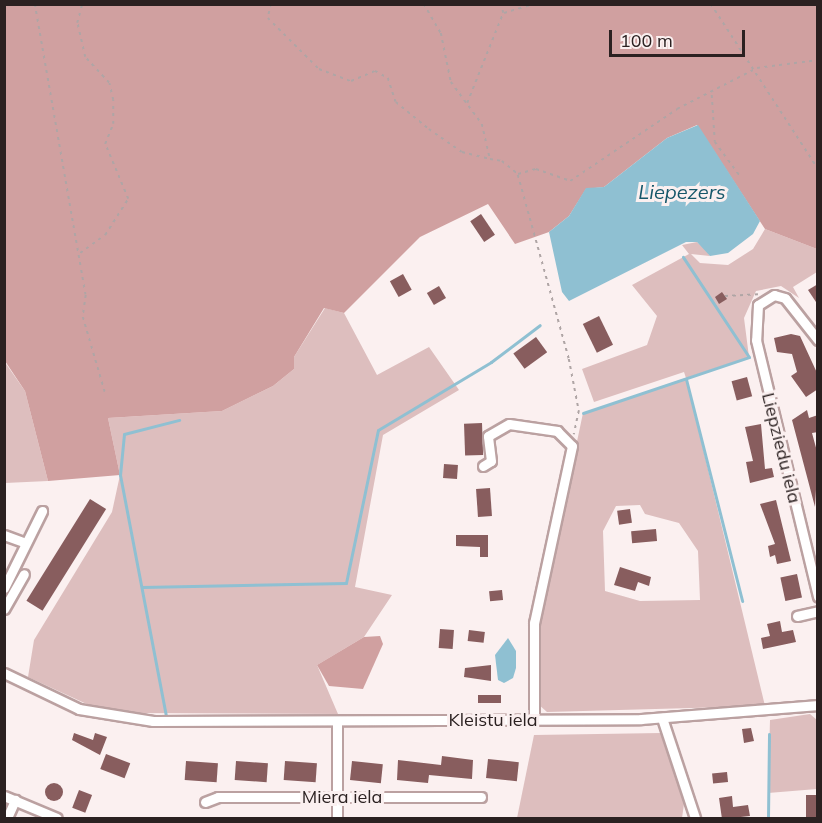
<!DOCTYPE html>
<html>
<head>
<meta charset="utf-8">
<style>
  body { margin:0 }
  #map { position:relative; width:822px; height:823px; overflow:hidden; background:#fbf0f0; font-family:Mulish,sans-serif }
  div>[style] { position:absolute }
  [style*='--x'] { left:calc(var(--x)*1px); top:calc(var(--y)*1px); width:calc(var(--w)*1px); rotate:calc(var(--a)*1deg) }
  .green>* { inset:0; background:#ddbebe }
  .forest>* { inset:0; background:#d0a0a0 }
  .water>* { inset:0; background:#8fc0d2 }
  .stream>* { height:3px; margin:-1.5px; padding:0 1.5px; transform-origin:1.5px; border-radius:1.5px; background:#8fc0d2 }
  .building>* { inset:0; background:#885d5e; transform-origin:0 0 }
  .round { border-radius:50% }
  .path>* { height:1.5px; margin-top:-0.75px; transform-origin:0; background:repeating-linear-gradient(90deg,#afa5a5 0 3px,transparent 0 7.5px) }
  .roads { filter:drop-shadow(2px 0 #bba1a1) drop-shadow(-2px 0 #bba1a1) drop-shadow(0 2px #bba1a1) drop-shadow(0 -2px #bba1a1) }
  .minor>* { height:9px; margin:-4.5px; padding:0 4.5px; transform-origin:4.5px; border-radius:4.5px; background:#fff }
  span { translate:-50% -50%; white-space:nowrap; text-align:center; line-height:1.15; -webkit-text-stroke:6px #fbf0f0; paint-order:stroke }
  .street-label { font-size:18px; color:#2b2121 }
  .water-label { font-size:20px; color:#16576a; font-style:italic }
  .frame { position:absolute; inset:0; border:6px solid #2b2121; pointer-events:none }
  .scale { position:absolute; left:609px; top:30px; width:136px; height:27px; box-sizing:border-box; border:3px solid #2b2121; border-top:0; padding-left:8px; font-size:18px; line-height:21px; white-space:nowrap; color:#2b2121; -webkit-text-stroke:4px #fbf0f0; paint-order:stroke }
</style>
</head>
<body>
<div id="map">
  <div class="green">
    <i style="clip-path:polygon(evenodd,765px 229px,817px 249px,817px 272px,793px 287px,799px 298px,781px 286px,756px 291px,744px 318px,749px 357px,686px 378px,765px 706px,547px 712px,538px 704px,539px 622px,583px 413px,686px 378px,684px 372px,594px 402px,582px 369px,647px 345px,657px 316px,632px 285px,689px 254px,682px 245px,697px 242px,705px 249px,710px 256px,691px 254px,700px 263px,728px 265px,753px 249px,765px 229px,640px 505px,645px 514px,679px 523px,698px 551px,700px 600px,640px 601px,605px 591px,603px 531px,616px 506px,640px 505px)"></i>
    <i style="clip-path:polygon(325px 308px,344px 313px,377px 375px,429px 347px,459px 390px,383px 435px,355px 587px,392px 595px,364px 637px,317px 665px,338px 714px,134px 713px,91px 706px,28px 677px,34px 640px,112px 512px,120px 475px,108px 418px,222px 411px,273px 386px,294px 369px,294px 357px)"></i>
    <i style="clip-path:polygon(4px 361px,25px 391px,48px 481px,5px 483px)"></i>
    <i style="clip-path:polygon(810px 714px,817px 720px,817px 789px,768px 793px,770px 720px)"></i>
    <i style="clip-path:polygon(661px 733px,684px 804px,682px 818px,517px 818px,534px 735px)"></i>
  </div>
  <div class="forest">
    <i style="clip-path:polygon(4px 5px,817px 5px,817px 249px,765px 229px,697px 125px,667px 138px,604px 187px,586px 189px,569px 216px,549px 232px,515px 244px,488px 204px,420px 237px,344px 313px,324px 308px,294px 357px,294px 369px,273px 386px,222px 411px,108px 418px,120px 475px,48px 481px,25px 391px,5px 361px)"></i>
    <i style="clip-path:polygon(380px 636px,383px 644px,363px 689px,329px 686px,317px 665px,364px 637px)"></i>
  </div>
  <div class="water">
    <i style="clip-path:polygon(698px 125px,760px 221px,753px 234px,728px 253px,710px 256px,697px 242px,686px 242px,569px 301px,562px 292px,549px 232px,569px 216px,586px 188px,604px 187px,667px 138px)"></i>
    <i style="clip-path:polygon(508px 638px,516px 651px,516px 668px,513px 678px,504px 683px,498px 680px,495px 655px)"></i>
  </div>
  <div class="stream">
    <i style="--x:686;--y:379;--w:229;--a:75.8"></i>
    <i style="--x:583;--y:413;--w:175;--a:-18.6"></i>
    <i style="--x:749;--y:357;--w:120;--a:-123.4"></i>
    <i style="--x:142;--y:587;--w:204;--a:-1.1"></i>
    <i style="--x:346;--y:583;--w:156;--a:-78.2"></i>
    <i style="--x:378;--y:430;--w:132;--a:-31"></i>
    <i style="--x:491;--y:362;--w:61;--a:-37.1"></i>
    <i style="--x:166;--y:716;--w:245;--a:-100.8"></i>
    <i style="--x:120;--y:475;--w:41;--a:-84.4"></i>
    <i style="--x:124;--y:434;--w:57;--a:-14.3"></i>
    <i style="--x:768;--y:818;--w:84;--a:-89.3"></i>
  </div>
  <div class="building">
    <i style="left:481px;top:214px;width:25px;height:13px;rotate:56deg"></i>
    <i style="left:403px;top:274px;width:18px;height:15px;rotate:61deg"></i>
    <i style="clip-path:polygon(818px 284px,818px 305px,808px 290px)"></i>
    <i style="left:439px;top:286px;width:14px;height:14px;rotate:60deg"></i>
    <i style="clip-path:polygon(722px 292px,727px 299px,719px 304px,715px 297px)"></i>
    <i style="left:599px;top:316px;width:32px;height:18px;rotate:64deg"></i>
    <i style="clip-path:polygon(791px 334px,800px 336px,818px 375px,818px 389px,806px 397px,791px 376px,797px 372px,792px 354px,777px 352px,774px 338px)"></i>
    <i style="left:536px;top:337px;width:19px;height:28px;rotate:54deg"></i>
    <i style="left:747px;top:377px;width:20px;height:16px;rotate:75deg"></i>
    <i style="clip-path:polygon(807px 410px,809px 418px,818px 415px,818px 432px,812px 433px,818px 455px,815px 507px,792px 420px)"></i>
    <i style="left:482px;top:423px;width:32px;height:18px;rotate:88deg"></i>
    <i style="clip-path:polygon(761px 424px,765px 469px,772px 468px,774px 477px,750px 483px,746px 462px,753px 461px,745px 427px)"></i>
    <i style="left:444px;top:464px;width:14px;height:14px;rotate:4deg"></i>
    <i style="left:490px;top:488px;width:28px;height:14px;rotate:86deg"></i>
    <i style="left:90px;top:499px;width:19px;height:120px;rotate:32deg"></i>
    <i style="clip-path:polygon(776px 500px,791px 561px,777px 564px,775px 555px,770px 557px,768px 546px,775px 544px,760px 504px)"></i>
    <i style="left:630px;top:509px;width:14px;height:13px;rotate:82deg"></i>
    <i style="left:656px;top:529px;width:12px;height:25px;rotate:85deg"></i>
    <i style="clip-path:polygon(456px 535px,488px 535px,488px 557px,480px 557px,480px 547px,456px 546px)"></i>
    <i style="clip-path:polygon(620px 567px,651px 577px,649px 586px,638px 582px,635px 591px,614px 585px)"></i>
    <i style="left:797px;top:574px;width:24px;height:17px;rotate:78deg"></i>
    <i style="left:502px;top:590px;width:10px;height:13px;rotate:84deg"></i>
    <i style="clip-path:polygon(780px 621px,782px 632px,793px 630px,796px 642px,763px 649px,761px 638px,770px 636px,767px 624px)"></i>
    <i style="left:440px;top:629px;width:14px;height:19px;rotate:4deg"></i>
    <i style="left:469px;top:630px;width:16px;height:11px;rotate:7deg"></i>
    <i style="clip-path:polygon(491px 665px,491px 681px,464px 677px,465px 668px)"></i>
    <i style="left:478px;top:695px;width:23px;height:8px"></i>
    <i style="clip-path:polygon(751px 728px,754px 741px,744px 743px,742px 729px)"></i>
    <i style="clip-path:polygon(74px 733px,93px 740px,95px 733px,107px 737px,100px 755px,72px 740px)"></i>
    <i style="left:106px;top:754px;width:26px;height:16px;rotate:21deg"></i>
    <i style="clip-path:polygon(442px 756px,473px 760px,472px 779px,429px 775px,428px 783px,397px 780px,398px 760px,441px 765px)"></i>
    <i style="left:488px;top:759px;width:31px;height:19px;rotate:6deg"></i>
    <i style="left:186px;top:761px;width:32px;height:19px;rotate:4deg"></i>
    <i style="left:236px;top:761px;width:32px;height:19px;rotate:4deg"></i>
    <i style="left:285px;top:761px;width:32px;height:19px;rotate:4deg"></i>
    <i style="left:352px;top:761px;width:31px;height:19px;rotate:6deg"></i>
    <i style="left:727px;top:772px;width:10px;height:15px;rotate:84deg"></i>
    <i class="round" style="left:45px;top:783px;width:18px;height:18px"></i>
    <i style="left:79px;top:790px;width:14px;height:19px;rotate:21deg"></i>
    <i style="left:818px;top:795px;width:24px;height:12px;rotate:90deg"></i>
    <i style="clip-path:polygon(732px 796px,733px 807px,748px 805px,750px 816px,722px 819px,719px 798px)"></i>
  </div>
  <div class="path">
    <i style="--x:35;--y:4;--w:295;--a:80.1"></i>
    <i style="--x:86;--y:295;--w:22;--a:98"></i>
    <i style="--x:83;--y:317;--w:78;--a:73.7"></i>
    <i style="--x:271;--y:4;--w:14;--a:102"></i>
    <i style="--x:268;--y:18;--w:72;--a:45"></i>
    <i style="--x:319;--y:69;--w:34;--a:21"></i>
    <i style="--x:351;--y:81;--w:26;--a:-23"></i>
    <i style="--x:375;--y:71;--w:15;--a:28"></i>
    <i style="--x:388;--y:78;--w:25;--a:72"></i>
    <i style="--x:396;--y:102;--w:43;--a:39.3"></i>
    <i style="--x:429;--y:129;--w:40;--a:34.9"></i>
    <i style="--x:462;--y:152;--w:29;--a:14"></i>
    <i style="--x:424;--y:4;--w:34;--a:60"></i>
    <i style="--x:441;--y:33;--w:50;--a:78.5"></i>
    <i style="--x:451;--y:82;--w:52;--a:53.6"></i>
    <i style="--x:482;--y:124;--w:36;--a:77"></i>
    <i style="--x:490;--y:159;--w:12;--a:9"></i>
    <i style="--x:502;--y:161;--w:21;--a:39"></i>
    <i style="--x:518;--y:174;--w:19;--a:-16"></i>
    <i style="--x:536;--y:169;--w:36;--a:19"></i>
    <i style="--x:570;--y:181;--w:129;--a:-33.9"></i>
    <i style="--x:677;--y:109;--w:90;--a:-27.1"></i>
    <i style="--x:757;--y:68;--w:62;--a:-7.5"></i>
    <i style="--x:711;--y:4;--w:197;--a:57"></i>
    <i style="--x:504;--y:13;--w:30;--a:-17"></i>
    <i style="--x:712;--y:95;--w:47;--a:86.3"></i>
    <i style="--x:715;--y:142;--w:42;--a:53.7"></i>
    <i style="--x:467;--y:103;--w:97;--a:-68.2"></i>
    <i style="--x:503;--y:13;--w:9;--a:-103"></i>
    <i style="--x:518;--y:175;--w:191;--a:74.5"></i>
    <i style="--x:569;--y:359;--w:53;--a:79.1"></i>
    <i style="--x:579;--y:411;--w:24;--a:102"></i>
    <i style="--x:80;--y:253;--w:31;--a:-36"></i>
    <i style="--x:105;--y:235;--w:43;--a:-57.4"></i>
    <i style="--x:128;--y:199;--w:60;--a:-112.7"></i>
    <i style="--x:105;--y:144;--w:22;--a:-68"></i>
    <i style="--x:113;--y:124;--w:24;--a:-90"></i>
    <i style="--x:113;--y:100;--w:17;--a:-103"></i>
    <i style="--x:109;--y:83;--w:35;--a:-133"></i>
    <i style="--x:85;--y:57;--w:35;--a:-103"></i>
    <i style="--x:77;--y:23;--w:20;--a:-75"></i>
    <i style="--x:725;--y:296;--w:33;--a:-3"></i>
  </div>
  <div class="roads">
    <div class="minor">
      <i style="--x:818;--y:340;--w:53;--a:-128.2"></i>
      <i style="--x:785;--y:298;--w:11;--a:-165"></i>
      <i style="--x:774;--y:295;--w:19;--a:148"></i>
      <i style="--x:758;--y:305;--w:35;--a:93"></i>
      <i style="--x:756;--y:340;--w:264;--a:76.4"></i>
      <i style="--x:483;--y:466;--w:9;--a:-32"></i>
      <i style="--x:491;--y:461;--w:25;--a:-97"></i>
      <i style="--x:488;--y:436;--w:24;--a:-30"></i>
      <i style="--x:509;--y:424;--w:49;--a:8.3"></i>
      <i style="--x:557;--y:431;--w:21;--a:45"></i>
      <i style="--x:572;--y:446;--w:181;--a:102.1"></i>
      <i style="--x:534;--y:623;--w:96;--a:90"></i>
      <i style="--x:4;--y:535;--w:23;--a:20"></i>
      <i style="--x:4;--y:588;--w:86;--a:-63.7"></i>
      <i style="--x:4;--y:609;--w:40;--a:-60.3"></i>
      <i style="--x:797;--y:616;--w:22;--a:-13"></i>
      <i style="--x:4;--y:673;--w:83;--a:25.6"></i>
      <i style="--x:79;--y:709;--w:75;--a:9.2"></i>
      <i style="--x:153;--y:721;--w:488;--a:-0.2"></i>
      <i style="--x:641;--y:719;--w:178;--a:-4.5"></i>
      <i style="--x:662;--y:718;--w:105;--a:71.7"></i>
      <i style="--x:337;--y:721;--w:97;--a:90"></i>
      <i style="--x:4;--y:796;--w:57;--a:22.5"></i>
      <i style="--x:205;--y:802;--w:14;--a:-21"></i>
      <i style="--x:218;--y:797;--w:263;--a:0"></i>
      <i style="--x:7;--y:818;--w:20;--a:-66"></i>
    </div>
  </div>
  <div class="street-label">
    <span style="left:781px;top:448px;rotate:76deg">Liepziedu iela</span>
    <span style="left:493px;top:720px">Kleistu iela</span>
    <span style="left:342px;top:797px">Miera iela</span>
  </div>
  <div class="water-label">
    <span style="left:682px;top:191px">Liepezers</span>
  </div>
  <div class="frame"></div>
  <div class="scale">100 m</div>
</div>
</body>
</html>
